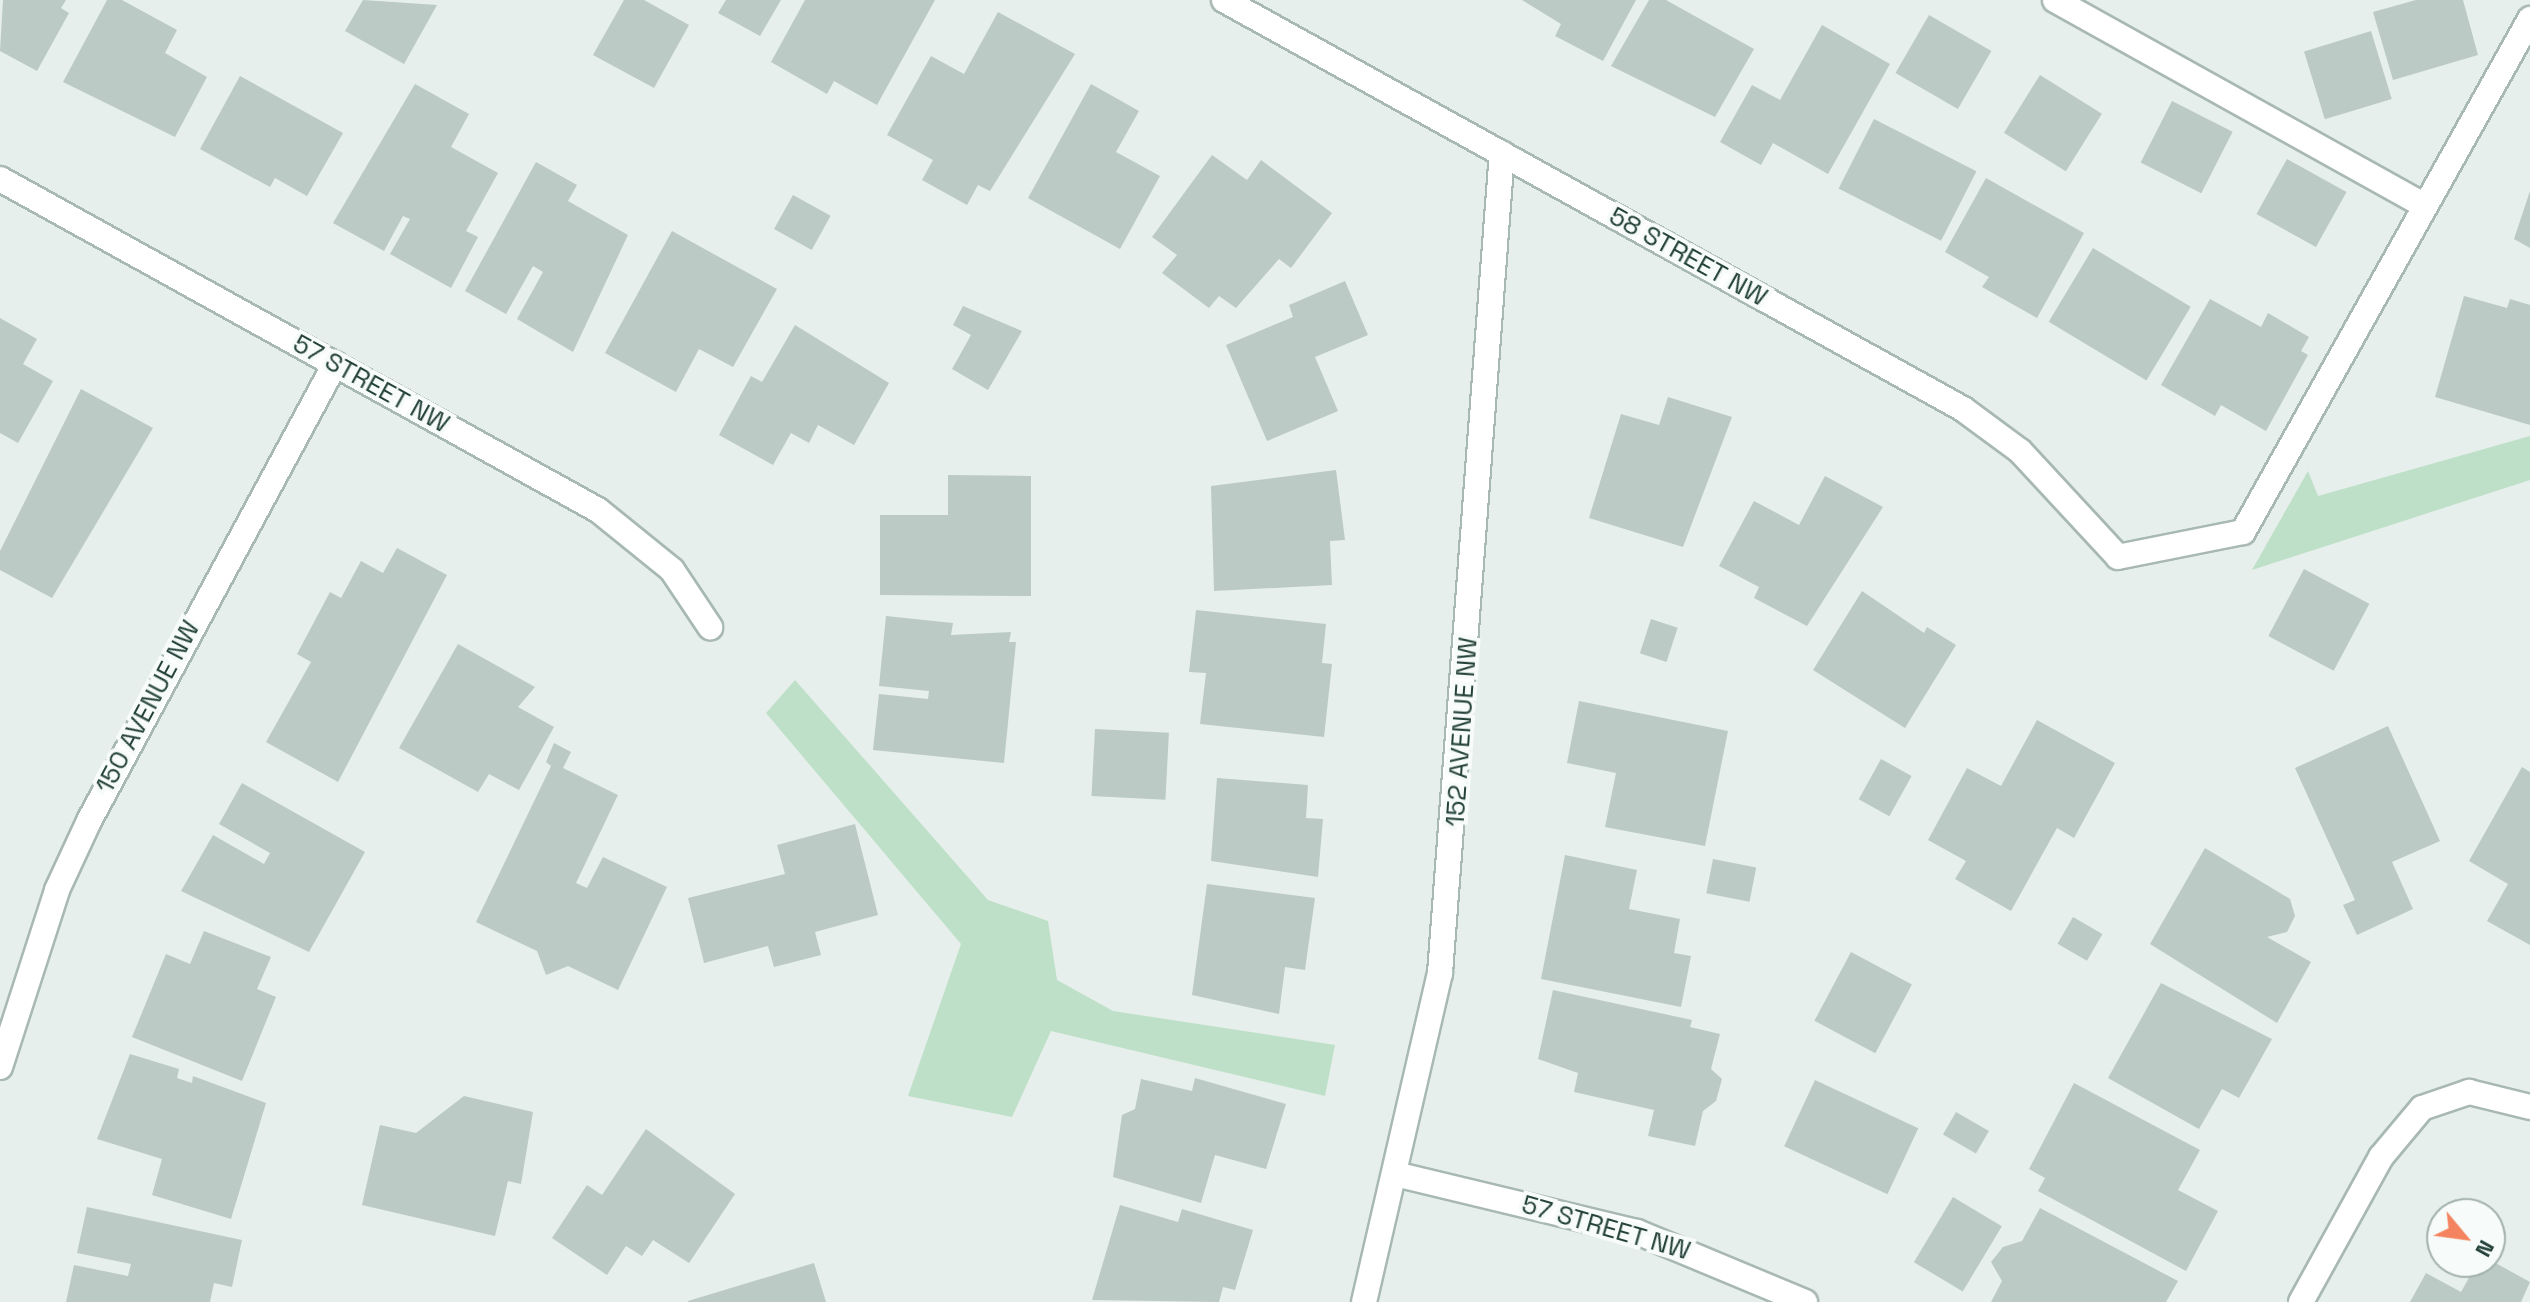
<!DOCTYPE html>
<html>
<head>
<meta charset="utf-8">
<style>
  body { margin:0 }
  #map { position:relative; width:2530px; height:1302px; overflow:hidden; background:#e6efeb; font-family:"Space Grotesk",sans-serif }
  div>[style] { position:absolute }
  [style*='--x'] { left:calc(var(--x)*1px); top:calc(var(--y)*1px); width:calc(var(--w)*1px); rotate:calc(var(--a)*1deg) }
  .green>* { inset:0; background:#bfe0c8 }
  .building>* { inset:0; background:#bbcac4; transform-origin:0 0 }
  .roads { filter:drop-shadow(2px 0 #a8b8b2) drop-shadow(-2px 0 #a8b8b2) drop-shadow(0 2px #a8b8b2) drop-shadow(0 -2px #a8b8b2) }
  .minor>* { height:24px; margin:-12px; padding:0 12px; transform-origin:12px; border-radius:12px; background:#fff }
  span { translate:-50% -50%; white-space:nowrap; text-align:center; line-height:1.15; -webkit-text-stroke:8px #f7fbf9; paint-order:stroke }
  .street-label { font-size:26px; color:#24423a }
  .north { position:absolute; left:2426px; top:1198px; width:80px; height:80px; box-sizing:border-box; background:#f7fbf9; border:2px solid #a3b1ad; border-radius:50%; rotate:119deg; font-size:22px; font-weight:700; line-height:32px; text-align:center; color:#24423a }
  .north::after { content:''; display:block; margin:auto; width:28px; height:36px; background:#f4845f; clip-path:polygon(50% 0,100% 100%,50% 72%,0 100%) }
</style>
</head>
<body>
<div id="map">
  <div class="green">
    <i style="clip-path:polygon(2530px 436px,2530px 480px,2252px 570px,2308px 471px,2318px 496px)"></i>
    <i style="clip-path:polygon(795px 680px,988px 900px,1048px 921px,1057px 980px,1113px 1011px,1335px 1045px,1325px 1096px,1051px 1031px,1012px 1117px,908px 1096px,961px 944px,766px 713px)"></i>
  </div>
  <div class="building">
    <i style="clip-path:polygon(3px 0,66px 0,61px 8px,69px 13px,37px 71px,0 51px)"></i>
    <i style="clip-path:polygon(107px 0,122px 0,177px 30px,165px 53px,207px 77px,175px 137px,63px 82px)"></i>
    <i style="clip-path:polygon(363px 0,437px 5px,404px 64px,345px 31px)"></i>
    <i style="clip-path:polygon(624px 0,644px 0,689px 25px,654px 88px,593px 55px)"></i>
    <i style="clip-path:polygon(726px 0,781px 0,760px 36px,718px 13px)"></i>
    <i style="clip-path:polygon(805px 0,935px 0,877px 105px,834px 81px,827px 94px,771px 62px)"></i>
    <i style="clip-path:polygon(1522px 0,1636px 0,1603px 61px,1555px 36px,1561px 24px)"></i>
    <i style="clip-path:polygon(1649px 0,1666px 0,1754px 49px,1715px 117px,1611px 66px)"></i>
    <i style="clip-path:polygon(2416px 0,2463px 0,2478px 55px,2393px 80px,2373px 12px)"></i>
    <i style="clip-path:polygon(998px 12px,1075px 54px,990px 191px,978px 185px,967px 205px,922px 180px,933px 160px,887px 135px,931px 56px,964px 74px)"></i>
    <i style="left:1929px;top:15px;width:72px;height:67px;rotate:30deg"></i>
    <i style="clip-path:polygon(1822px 25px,1890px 64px,1828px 174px,1773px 143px,1761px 165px,1720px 142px,1752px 85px,1780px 100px)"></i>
    <i style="left:2371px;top:31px;width:71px;height:70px;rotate:73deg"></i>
    <i style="left:2040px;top:75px;width:73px;height:68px;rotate:32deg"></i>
    <i style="clip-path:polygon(240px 76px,343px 133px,307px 196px,275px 178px,270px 187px,200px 149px)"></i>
    <i style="clip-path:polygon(415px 84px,469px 114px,451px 147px,498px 173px,466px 231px,478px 237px,451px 288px,390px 254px,410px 219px,403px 216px,384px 251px,333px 223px)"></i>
    <i style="clip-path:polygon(1091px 84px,1139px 111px,1116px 152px,1160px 176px,1120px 249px,1028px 198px)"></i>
    <i style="left:2172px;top:101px;width:68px;height:69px;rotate:27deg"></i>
    <i style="left:1874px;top:119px;width:115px;height:78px;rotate:27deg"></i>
    <i style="clip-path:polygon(1212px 155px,1247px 180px,1261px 160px,1332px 213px,1291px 268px,1279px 259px,1236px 308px,1219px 296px,1209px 308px,1162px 273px,1177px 255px,1152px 237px)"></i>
    <i style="left:2287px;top:159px;width:68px;height:63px;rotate:29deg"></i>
    <i style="clip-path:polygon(536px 162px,577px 185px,568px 201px,628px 235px,573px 352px,517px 319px,543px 272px,533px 266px,506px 314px,465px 291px)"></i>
    <i style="clip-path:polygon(1986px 178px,2084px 233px,2037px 318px,1982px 287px,1989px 277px,1945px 252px)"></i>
    <i style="clip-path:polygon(2530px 191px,2530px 248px,2514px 239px)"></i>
    <i style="left:793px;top:195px;width:43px;height:39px;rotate:29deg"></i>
    <i style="clip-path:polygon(672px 231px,777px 289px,733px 367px,699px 349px,676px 392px,605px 353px)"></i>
    <i style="left:2093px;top:248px;width:114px;height:86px;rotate:31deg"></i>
    <i style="clip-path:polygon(1345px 281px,1368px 335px,1315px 357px,1338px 411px,1267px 441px,1226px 345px,1293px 317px,1289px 305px)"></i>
    <i style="clip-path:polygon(2464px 296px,2507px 308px,2510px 299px,2530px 305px,2530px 425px,2435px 397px)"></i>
    <i style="clip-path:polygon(2210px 299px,2261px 327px,2268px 313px,2309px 337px,2301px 351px,2308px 355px,2266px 431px,2221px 405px,2215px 416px,2161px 385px)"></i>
    <i style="clip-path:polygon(963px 306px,1022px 331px,988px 390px,952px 369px,971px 335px,953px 325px)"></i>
    <i style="clip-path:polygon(0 318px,37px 339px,23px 364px,53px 381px,18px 443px,0 433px)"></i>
    <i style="clip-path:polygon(795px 325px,889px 383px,854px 445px,818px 425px,809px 443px,791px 433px,773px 465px,719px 435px,751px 376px,762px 382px)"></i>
    <i style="clip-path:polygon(81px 389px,153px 428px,52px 598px,0 570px,0 551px)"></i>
    <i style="clip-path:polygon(1668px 397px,1732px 417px,1683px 547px,1589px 518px,1621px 414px,1659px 425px)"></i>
    <i style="clip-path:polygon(1336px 470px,1345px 540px,1330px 541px,1332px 585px,1214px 591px,1211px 486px)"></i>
    <i style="clip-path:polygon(948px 475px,1031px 476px,1031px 596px,880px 595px,880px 515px,948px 515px)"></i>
    <i style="clip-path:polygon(1825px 476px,1883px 507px,1807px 626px,1754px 598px,1759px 587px,1719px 566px,1754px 501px,1799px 525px)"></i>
    <i style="clip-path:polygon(397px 548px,447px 575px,338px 782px,266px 742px,311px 662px,297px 654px,330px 592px,341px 598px,361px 561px,383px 573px)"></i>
    <i style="left:2304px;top:569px;width:74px;height:76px;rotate:28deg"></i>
    <i style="clip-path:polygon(1862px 591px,1924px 633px,1927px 627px,1956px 645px,1905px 728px,1813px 670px)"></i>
    <i style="clip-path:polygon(1196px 610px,1326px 624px,1322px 663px,1332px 664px,1324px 737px,1200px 724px,1206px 673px,1189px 672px)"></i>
    <i style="clip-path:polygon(886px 616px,953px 623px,951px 635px,1011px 632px,1009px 642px,1016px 642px,1004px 763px,873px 750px,879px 694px,928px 699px,929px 691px,879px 686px)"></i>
    <i style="left:1651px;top:619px;width:28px;height:36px;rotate:18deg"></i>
    <i style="clip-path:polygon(458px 644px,535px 687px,518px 707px,554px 727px,519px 790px,489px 774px,478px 792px,399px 748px)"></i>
    <i style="clip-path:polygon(1579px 701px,1728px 731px,1705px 846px,1605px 827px,1616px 773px,1567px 763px)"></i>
    <i style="clip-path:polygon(2037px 720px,2115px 763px,2074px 838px,2057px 828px,2011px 911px,1955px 879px,1966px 861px,1928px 840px,1967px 768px,2001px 786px)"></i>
    <i style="clip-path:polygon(2388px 726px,2440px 841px,2392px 862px,2413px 909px,2357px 935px,2343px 905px,2355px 900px,2295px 768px)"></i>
    <i style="left:1095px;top:729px;width:74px;height:67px;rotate:3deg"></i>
    <i style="clip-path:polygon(554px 743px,571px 752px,563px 768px,618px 795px,576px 883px,587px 888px,603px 857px,667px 887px,618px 990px,568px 966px,546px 975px,537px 951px,476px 922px,551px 766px,546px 762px)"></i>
    <i style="left:1881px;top:759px;width:35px;height:46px;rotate:29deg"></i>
    <i style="clip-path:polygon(2522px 767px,2530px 772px,2530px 945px,2487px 921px,2508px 884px,2469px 861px)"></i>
    <i style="clip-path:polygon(1217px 778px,1308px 785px,1306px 818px,1323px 819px,1318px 877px,1211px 861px)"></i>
    <i style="clip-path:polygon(242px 783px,365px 852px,309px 952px,181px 891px,213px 835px,264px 864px,270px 853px,219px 824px)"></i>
    <i style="clip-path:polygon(855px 824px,878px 915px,815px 932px,821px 955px,774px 967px,768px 946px,704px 963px,688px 898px,785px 874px,777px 845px)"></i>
    <i style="clip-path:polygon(2205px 848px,2290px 899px,2295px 916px,2287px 932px,2267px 937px,2311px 962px,2277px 1023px,2150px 944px)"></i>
    <i style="clip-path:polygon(1565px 855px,1637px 870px,1629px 909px,1680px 919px,1674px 953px,1691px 956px,1681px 1007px,1541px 979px)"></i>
    <i style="left:1713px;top:859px;width:44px;height:35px;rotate:11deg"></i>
    <i style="clip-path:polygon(1207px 884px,1315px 898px,1305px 970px,1285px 967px,1279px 1014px,1192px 995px)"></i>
    <i style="left:2073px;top:917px;width:34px;height:31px;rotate:30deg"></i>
    <i style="clip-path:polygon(204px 931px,271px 957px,257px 989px,276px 997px,242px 1081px,132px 1037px,166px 954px,190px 964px)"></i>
    <i style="left:1851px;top:952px;width:69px;height:78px;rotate:28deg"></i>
    <i style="clip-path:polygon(2161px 983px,2272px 1039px,2239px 1098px,2222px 1089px,2199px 1129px,2108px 1078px)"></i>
    <i style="clip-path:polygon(1553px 990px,1692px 1020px,1690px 1027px,1720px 1034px,1711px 1069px,1722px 1079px,1716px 1101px,1703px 1111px,1695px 1146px,1648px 1136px,1654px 1110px,1574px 1092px,1578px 1073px,1538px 1059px)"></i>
    <i style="clip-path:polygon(130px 1054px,179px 1069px,177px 1078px,192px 1083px,193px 1076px,266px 1103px,231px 1219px,152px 1195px,162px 1159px,97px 1139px)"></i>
    <i style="clip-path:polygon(1195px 1078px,1286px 1104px,1266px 1169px,1215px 1155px,1201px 1203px,1113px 1177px,1122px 1115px,1135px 1109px,1141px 1079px,1192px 1091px)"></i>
    <i style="left:1815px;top:1080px;width:114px;height:73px;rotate:25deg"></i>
    <i style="clip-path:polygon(2074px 1083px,2200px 1150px,2178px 1190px,2218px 1211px,2186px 1271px,2038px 1191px,2045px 1178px,2029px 1169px)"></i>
    <i style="clip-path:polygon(464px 1096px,533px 1112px,521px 1184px,508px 1181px,495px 1236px,362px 1205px,380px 1125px,416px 1133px)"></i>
    <i style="left:1956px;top:1112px;width:38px;height:26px;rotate:30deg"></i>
    <i style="clip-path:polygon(646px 1129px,735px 1194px,689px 1263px,653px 1240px,642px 1256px,626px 1246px,607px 1275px,552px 1238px,587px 1185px,602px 1195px)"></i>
    <i style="left:1953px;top:1197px;width:57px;height:76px;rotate:31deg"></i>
    <i style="clip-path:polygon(1120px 1205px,1178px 1222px,1182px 1209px,1253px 1230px,1235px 1290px,1223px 1287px,1219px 1302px,1092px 1300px)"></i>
    <i style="clip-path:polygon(87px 1207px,242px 1240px,232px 1287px,214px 1283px,210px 1302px,66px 1302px,74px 1265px,128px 1276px,131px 1264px,77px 1253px)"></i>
    <i style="clip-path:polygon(2040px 1208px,2178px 1281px,2166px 1302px,1991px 1302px,2002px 1281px,1991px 1262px,2003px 1247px,2022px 1241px)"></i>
    <i style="clip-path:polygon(2490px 1260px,2530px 1282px,2521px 1302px,2410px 1302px,2426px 1273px,2461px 1292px,2478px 1262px)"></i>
    <i style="clip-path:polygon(814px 1263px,826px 1302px,688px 1302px,688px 1301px)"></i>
  </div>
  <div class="roads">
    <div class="minor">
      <i style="--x:1224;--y:0;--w:845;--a:28.96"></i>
      <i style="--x:1963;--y:409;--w:71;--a:36.4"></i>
      <i style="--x:2020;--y:451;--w:144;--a:47.2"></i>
      <i style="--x:2118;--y:557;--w:127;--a:-11.3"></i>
      <i style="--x:2243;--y:532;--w:588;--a:-60.77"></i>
      <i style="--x:2055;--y:0;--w:423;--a:29.1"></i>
      <i style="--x:0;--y:179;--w:683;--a:28.97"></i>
      <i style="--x:598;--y:510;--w:95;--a:39"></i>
      <i style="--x:672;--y:570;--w:69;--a:56.3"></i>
      <i style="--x:0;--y:1067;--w:186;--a:-72.1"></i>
      <i style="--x:57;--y:890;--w:78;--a:-65.1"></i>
      <i style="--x:90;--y:819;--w:517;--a:-61.7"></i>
      <i style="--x:1399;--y:1175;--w:245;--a:13.5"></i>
      <i style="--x:1637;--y:1232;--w:182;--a:22.6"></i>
      <i style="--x:1364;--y:1302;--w:338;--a:-77"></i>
      <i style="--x:1440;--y:973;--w:822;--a:-85.68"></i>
      <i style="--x:2301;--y:1302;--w:166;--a:-61.1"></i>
      <i style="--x:2381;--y:1157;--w:64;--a:-50.1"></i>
      <i style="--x:2422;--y:1108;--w:50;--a:-18.8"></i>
      <i style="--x:2469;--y:1092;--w:63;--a:13.8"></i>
    </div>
  </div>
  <div class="street-label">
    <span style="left:1688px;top:257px;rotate:29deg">58 STREET NW</span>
    <span style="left:371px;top:384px;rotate:29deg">57 STREET NW</span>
    <span style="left:148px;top:707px;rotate:-62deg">150 AVENUE NW</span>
    <span style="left:1462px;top:732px;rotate:-86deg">152 AVENUE NW</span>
    <span style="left:1606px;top:1228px;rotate:16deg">57 STREET NW</span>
  </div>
  <div class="north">N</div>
</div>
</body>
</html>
